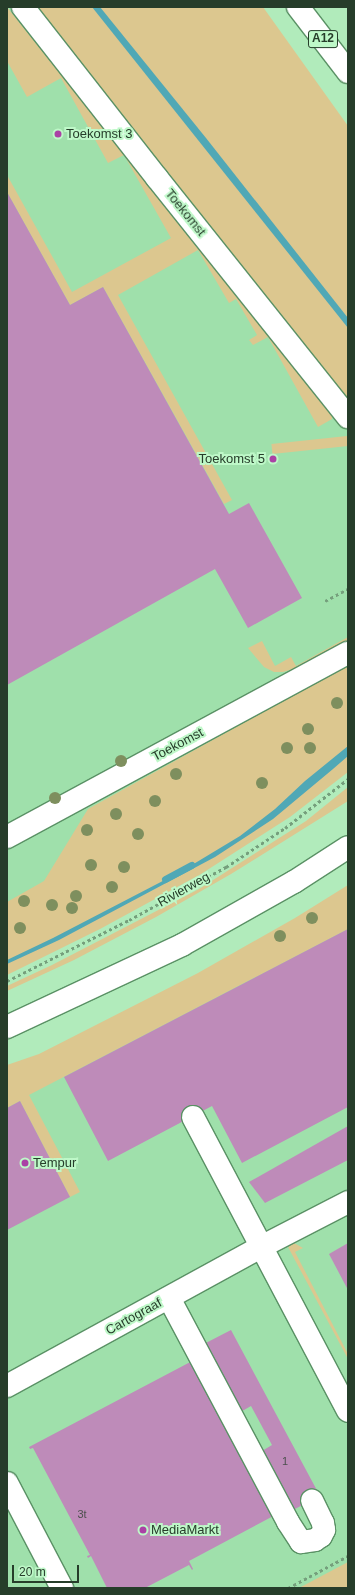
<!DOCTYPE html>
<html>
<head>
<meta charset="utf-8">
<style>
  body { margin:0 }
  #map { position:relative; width:355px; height:1595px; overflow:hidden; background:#b1ebbb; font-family:Helvetica,sans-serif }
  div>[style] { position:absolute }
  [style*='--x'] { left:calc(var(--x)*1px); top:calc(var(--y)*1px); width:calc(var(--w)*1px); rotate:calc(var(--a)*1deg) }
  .built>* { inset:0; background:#9fe0ab }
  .green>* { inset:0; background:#dcc78f; transform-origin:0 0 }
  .water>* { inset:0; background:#50a8b6 }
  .stream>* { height:7px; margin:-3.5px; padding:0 3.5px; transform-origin:3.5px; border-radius:3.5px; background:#50a8b6 }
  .building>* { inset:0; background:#be8bb9 }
  .path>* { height:2.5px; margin-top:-1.25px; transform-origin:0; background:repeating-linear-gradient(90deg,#759f7c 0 3px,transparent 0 6px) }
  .roads { filter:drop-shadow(1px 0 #5a9165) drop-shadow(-1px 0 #5a9165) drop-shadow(0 1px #5a9165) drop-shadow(0 -1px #5a9165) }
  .minor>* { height:22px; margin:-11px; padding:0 11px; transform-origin:11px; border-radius:11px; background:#fff }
  .major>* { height:22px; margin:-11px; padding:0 11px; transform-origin:11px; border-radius:11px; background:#fff }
  .highway>* { height:22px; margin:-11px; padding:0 11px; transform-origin:11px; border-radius:11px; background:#fff }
  .trees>* { width:12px; height:12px; margin:-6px; border-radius:50%; background:#7e8f5e }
  .dots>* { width:11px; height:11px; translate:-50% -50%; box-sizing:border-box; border:2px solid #bef8c8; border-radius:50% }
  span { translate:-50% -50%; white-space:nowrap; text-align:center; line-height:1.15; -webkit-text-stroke:4px #bef8c8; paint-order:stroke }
  .number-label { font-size:11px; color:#4c504e }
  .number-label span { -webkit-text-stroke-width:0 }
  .shield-label span { padding:1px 3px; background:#bef8c8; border:1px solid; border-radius:3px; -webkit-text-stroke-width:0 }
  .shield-label { font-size:12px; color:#263d2a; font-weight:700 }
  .poi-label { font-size:13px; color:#263d2a }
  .left { translate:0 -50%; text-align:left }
  .right { translate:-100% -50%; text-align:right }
  .street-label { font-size:13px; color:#263d2a }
  .frame { position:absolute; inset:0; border:8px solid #263d2a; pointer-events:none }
  .scale { position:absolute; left:12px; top:1565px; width:67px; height:18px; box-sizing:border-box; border:2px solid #263d2a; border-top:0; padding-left:5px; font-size:12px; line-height:14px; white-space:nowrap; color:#263d2a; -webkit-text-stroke:3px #bef8c8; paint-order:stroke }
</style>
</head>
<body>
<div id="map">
  <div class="built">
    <i style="clip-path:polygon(7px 7px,209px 7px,348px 188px,348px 750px,7px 961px)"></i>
    <i style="clip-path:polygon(348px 913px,348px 1588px,7px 1588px,7px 1089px)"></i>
  </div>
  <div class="green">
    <i style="clip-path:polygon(7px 7px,332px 415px,332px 419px,318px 427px,268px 337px,253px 345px,249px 340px,257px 335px,236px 299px,229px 303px,198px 250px,118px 295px,232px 500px,224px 504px,103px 287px,70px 305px,7px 192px,7px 175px,72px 292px,171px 238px,124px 155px,108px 163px,61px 78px,27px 97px,7px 61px)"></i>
    <i style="clip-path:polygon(37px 7px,263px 7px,348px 126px,348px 401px)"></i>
    <i style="left:347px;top:436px;width:10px;height:76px;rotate:84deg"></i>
    <i style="clip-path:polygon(348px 637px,348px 640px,299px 667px,283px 672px,274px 672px,264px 667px,248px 648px,262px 641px,275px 666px,291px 657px,296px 666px)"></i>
    <i style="clip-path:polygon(348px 665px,348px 772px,290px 817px,201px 874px,100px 929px,7px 975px,7px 902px,44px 881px,88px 809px)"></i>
    <i style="clip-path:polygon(348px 787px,348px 801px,231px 874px,156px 917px,74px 960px,7px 991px,7px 986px,52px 965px,199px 889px,306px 821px)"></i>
    <i style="clip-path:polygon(348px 885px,348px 929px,29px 1095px,80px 1192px,70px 1197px,20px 1101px,7px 1108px,7px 1065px,39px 1054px,198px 973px,295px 918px)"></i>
    <i style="clip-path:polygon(294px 1243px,303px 1248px,295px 1252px,348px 1354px,348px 1359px,288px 1247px)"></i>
    <i style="clip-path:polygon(348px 1562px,348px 1587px,346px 1588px,299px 1588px)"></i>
  </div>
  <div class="water">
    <i style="clip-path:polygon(92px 7px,100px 7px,206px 138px,348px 318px,348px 328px)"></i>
    <i style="clip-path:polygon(348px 746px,348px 756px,333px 769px,273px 819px,215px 857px,59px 940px,7px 964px,7px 960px,53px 938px,182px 871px,240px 836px,275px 809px,305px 781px)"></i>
  </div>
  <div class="stream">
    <i style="--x:165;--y:879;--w:30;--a:-28"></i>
  </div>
  <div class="building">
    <i style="clip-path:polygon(7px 192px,70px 305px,103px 287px,229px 514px,249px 503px,302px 598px,248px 628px,215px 569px,7px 685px)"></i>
    <i style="clip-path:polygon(348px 929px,348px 1107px,242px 1163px,212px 1106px,108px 1161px,64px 1077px)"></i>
    <i style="clip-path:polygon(20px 1101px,70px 1197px,7px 1230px,7px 1108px)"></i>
    <i style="clip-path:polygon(348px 1126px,348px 1160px,265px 1203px,249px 1182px)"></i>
    <i style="clip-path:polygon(348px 1243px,348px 1290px,329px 1254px)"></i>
    <i style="clip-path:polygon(231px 1330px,320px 1496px,293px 1510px,262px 1451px,272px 1445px,251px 1406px,237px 1414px,200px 1346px)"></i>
    <i style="clip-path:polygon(196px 1359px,277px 1514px,189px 1561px,193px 1569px,192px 1570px,189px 1565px,145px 1588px,107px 1588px,91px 1556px,88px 1558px,87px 1556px,90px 1555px,33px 1448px,30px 1449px,29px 1447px)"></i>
  </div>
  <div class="path">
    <i style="--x:325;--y:601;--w:26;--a:-28"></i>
    <i style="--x:7;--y:981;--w:136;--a:-26.6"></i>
    <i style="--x:129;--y:920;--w:111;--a:-28.7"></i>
    <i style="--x:226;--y:867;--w:71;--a:-33.5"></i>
    <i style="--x:285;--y:828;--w:80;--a:-37.9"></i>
    <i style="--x:288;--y:1588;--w:68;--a:-28.1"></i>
  </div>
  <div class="roads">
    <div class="minor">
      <i style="--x:23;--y:7;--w:217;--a:51.9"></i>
      <i style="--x:157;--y:178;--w:306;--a:51.4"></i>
      <i style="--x:7;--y:837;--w:387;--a:-28.4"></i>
      <i style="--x:193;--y:1117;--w:332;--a:62.2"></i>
      <i style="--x:169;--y:1298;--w:254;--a:62"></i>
      <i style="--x:288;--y:1522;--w:24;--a:57"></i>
      <i style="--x:301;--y:1542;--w:14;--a:-8"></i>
      <i style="--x:315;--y:1540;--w:7;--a:-34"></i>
      <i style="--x:321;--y:1536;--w:7;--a:-63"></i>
      <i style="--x:324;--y:1530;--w:7;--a:-98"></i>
      <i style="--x:323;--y:1523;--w:25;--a:-116"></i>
      <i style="--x:7;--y:1386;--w:290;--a:-28.7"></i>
      <i style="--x:261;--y:1247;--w:98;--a:-27.3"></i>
      <i style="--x:7;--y:1483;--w:119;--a:62.4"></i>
    </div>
    <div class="major">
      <i style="--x:7;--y:1027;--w:193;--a:-25.1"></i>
      <i style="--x:182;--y:945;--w:129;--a:-29.4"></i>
      <i style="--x:294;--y:882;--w:64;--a:-32.9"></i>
    </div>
    <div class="highway">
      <i style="--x:298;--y:7;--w:82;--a:52.4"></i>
    </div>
  </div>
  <div class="trees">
    <i style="left:337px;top:703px"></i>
    <i style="left:308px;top:729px"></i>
    <i style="left:287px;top:748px"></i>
    <i style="left:310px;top:748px"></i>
    <i style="left:121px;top:761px"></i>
    <i style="left:176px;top:774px"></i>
    <i style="left:262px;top:783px"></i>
    <i style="left:55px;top:798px"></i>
    <i style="left:155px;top:801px"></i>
    <i style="left:116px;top:814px"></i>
    <i style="left:87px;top:830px"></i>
    <i style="left:138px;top:834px"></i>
    <i style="left:91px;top:865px"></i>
    <i style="left:124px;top:867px"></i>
    <i style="left:112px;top:887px"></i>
    <i style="left:76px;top:896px"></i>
    <i style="left:24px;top:901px"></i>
    <i style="left:52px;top:905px"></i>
    <i style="left:72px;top:908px"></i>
    <i style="left:312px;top:918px"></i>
    <i style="left:20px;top:928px"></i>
    <i style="left:280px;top:936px"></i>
  </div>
  <div class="dots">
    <i style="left:58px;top:134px;background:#aa42a5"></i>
    <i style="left:273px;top:459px;background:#aa42a5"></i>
    <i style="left:25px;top:1163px;background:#aa42a5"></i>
    <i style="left:143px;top:1530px;background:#aa42a5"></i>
  </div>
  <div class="number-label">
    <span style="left:285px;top:1461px">1</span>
    <span style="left:82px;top:1514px">3t</span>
  </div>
  <div class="shield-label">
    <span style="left:323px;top:39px">A12</span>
  </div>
  <div class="poi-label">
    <span class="left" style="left:66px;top:134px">Toekomst 3</span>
    <span class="right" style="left:265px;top:459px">Toekomst 5</span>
    <span class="left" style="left:33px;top:1163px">Tempur</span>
    <span class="left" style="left:151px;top:1530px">MediaMarkt</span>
  </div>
  <div class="street-label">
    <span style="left:185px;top:213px;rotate:51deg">Toekomst</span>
    <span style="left:178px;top:745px;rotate:-28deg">Toekomst</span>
    <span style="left:184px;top:890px;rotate:-29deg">Rivierweg</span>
    <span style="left:134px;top:1317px;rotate:-29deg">Cartograaf</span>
  </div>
  <div class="frame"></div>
  <div class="scale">20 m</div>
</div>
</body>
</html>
